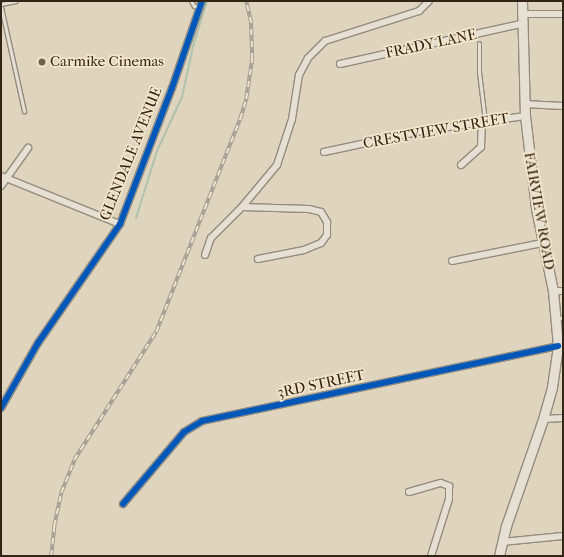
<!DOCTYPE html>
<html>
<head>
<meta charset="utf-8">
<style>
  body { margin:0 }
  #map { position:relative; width:564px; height:557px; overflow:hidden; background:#dfd4bd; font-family:"IM FELL French Canon",serif }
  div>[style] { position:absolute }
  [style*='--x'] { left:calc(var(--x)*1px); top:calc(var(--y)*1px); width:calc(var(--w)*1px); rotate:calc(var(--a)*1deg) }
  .stream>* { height:2px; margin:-1px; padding:0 1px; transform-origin:1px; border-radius:1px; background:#afc2ad }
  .roads { filter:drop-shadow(1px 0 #948b7d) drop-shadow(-1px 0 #948b7d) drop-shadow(0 1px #948b7d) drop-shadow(0 -1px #948b7d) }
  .service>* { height:3px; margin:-1.5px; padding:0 1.5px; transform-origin:1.5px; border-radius:1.5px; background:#e5dfd4 }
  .minor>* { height:6px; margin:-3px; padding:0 3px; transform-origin:3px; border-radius:3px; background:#e5dfd4 }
  .secondary>* { height:9px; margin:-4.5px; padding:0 4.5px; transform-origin:4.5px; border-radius:4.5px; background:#e5dfd4 }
  .rail>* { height:3.5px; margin-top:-1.75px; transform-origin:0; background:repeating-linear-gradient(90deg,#f3e6cb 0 6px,#a49e95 0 12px); box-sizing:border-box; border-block:1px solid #a49e95 }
  .cycleway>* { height:6px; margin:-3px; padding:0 3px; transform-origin:3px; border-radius:3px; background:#0057b8 }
  .dots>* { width:11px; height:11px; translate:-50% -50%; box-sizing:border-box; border:2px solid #f3e6cb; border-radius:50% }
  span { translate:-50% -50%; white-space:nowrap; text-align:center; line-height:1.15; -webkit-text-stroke:3.5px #f3e6cb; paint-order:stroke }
  .street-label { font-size:15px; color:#332415 }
  .poi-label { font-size:15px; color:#332415 }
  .left { translate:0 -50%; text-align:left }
  .frame { position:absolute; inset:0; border:2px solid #332415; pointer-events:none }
</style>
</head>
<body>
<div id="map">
  <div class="stream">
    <i style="--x:136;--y:218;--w:70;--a:-72.6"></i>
    <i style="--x:157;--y:151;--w:60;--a:-65.2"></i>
    <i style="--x:182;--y:97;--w:52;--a:-77.8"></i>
    <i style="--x:193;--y:46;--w:47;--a:-72.7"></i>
  </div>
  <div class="roads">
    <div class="service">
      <i style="--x:191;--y:1;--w:6;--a:59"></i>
      <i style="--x:194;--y:6;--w:6;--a:9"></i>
      <i style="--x:1;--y:4;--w:15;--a:-11"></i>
      <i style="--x:1;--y:7;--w:107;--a:77.5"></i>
      <i style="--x:479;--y:43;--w:29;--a:90"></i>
      <i style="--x:479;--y:72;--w:49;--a:83"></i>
      <i style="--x:557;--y:319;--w:6;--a:-18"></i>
    </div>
    <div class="minor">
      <i style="--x:521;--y:14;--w:42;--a:0"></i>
      <i style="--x:340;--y:64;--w:185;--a:-12.5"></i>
      <i style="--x:524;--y:104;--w:39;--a:3"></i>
      <i style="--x:324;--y:152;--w:105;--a:-12.1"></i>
      <i style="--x:427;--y:130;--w:99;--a:-8.1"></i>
      <i style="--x:461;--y:165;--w:27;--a:-42"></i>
      <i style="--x:481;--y:147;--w:24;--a:-88"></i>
      <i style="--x:1;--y:176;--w:128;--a:22"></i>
      <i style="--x:1;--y:186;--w:47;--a:-54.6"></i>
      <i style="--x:242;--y:207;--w:67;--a:1.7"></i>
      <i style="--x:309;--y:209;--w:12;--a:14"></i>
      <i style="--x:321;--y:212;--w:12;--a:59"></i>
      <i style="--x:327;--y:222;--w:13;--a:90"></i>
      <i style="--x:327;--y:235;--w:10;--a:127"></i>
      <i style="--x:321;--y:243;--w:18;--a:158"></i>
      <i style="--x:304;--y:250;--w:47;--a:168.9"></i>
      <i style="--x:205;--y:255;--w:18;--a:-71"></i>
      <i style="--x:211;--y:238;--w:44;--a:-45"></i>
      <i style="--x:242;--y:207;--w:55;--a:-50.2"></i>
      <i style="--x:277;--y:165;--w:48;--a:-71.9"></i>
      <i style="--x:292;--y:119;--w:45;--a:-81"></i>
      <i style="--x:299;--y:75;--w:19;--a:-62"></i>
      <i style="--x:308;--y:58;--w:24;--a:-45"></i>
      <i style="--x:325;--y:41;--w:99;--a:-17.7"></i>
      <i style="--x:419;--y:11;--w:14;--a:-45"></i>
      <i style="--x:452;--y:261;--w:92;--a:-11.3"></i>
      <i style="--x:553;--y:291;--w:10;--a:0"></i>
      <i style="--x:1;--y:408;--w:75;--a:-60.4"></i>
      <i style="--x:38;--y:343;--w:145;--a:-55.4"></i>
      <i style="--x:120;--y:224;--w:146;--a:-69.1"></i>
      <i style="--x:172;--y:88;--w:92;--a:-71"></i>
      <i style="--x:543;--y:419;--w:20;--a:-3"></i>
      <i style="--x:409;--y:492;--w:33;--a:-16"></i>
      <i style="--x:441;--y:483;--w:9;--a:21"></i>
      <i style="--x:449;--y:486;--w:13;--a:90"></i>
      <i style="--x:449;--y:499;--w:60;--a:107.5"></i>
      <i style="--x:123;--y:504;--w:94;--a:-49.7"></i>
      <i style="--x:184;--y:432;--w:21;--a:-31"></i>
      <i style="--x:202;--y:421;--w:364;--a:-11.9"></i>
      <i style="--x:502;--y:542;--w:61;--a:-5.6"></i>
    </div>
    <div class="secondary">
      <i style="--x:499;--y:556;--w:31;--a:-77"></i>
      <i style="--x:506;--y:526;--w:113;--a:-70.9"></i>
      <i style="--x:543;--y:419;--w:33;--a:-74"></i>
      <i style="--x:552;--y:387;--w:41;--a:-81.7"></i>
      <i style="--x:558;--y:346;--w:55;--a:-95.2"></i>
      <i style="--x:553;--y:291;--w:85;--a:-101.6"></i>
      <i style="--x:536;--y:208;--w:93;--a:-96.8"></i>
      <i style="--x:525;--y:116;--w:115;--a:-91.5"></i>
    </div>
  </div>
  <div class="rail">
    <i style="--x:51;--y:556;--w:30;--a:-84"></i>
    <i style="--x:54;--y:526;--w:34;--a:-78"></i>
    <i style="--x:61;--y:493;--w:35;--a:-68"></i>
    <i style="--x:74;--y:460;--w:152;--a:-57.4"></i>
    <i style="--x:156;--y:332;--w:229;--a:-68.5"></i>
    <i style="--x:240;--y:119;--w:21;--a:-73"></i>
    <i style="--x:246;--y:99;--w:40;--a:-81.5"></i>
    <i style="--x:252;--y:59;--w:36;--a:-92"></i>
    <i style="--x:251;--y:23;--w:23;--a:-103"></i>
  </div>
  <div class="cycleway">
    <i style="--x:1;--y:408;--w:75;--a:-60.4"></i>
    <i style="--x:38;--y:343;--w:145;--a:-55.4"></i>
    <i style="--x:120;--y:224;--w:146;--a:-69.1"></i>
    <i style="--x:172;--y:88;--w:92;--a:-71"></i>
    <i style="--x:123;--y:504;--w:94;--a:-49.7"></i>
    <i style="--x:184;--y:432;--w:21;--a:-31"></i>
    <i style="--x:202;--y:421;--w:364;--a:-11.9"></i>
  </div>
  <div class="dots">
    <i style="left:42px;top:62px;background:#6f6250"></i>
  </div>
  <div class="street-label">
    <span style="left:431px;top:44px;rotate:-12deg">FRADY LANE</span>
    <span style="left:436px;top:131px;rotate:-10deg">CRESTVIEW STREET</span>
    <span style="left:131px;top:154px;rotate:-68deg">GLENDALE AVENUE</span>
    <span style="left:539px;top:211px;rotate:80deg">FAIRVIEW ROAD</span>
    <span style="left:321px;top:384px;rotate:-12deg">3RD STREET</span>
  </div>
  <div class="poi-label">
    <span class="left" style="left:50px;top:62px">Carmike Cinemas</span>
  </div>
  <div class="frame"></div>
</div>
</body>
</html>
